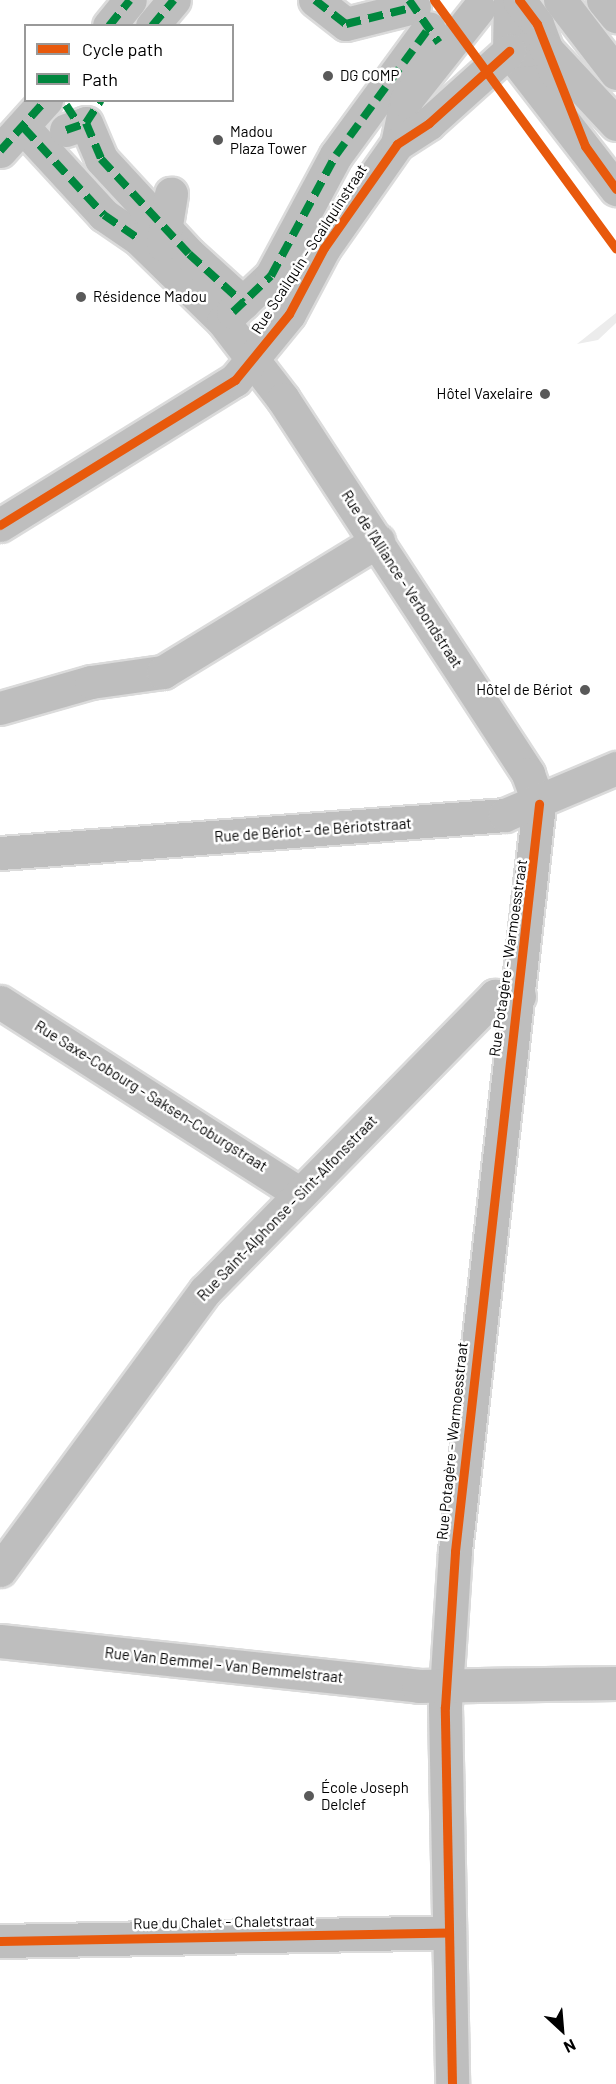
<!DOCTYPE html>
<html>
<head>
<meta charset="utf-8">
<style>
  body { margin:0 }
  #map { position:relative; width:616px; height:2084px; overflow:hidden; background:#fff; font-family:Barlow,sans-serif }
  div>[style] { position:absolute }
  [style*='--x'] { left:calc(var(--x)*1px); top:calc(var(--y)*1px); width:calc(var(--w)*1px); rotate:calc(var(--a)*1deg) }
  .green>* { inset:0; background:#ececec }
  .roads { filter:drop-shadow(2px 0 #dbdbdb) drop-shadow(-2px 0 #dbdbdb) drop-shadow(0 2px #dbdbdb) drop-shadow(0 -2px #dbdbdb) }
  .minor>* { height:33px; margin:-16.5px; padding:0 16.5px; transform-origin:16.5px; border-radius:16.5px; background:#bebebe }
  .major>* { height:33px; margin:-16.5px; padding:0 16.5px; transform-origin:16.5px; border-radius:16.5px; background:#bebebe }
  .highway>* { height:33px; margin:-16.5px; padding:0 16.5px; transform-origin:16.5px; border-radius:16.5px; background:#bebebe }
  .quiet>* { height:8px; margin-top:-4px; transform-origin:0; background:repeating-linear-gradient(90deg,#00873e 0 15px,transparent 0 23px) }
  .cycleway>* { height:9px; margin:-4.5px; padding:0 4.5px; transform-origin:4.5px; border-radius:4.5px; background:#e8590c }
  .dots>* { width:16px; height:16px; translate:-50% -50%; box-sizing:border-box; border:3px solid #fff; border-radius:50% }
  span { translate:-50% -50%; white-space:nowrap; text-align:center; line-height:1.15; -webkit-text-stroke:5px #fff; paint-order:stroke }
  .poi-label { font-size:15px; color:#000 }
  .left { translate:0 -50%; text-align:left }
  .right { translate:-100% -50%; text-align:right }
  .street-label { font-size:15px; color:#000 }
  .legend { position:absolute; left:24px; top:24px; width:210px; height:78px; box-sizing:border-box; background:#fff; border:2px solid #999; margin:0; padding:8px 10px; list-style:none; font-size:18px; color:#000 }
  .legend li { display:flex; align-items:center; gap:12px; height:30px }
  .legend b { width:30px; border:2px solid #999 }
  .north { position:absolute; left:532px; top:2000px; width:60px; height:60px; -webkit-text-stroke:4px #fff; paint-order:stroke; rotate:154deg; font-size:16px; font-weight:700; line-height:24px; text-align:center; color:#000 }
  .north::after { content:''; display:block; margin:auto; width:21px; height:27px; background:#000; clip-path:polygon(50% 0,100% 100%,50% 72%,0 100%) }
</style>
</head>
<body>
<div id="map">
  <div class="green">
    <i style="clip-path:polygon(616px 313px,616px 323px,598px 340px,577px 344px)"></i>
  </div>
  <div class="roads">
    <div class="minor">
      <i style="--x:315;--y:0;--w:39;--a:38"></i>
      <i style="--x:346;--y:24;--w:70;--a:-14"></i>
      <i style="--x:510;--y:0;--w:51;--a:91.1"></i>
      <i style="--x:509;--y:51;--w:175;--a:52.2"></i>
      <i style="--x:519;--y:0;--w:30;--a:53"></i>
      <i style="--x:537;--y:24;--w:51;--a:69.4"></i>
      <i style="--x:109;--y:26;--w:33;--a:-51"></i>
      <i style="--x:152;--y:26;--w:34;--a:-50"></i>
      <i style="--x:24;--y:128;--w:118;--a:47.4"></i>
      <i style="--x:104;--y:215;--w:42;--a:34.4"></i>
      <i style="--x:139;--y:239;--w:117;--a:44.3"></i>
      <i style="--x:223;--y:321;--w:98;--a:52.4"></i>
      <i style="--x:283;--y:399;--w:448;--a:56.8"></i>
      <i style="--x:528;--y:774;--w:32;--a:70"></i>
      <i style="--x:539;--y:804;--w:752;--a:96.42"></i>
      <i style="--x:455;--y:1551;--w:156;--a:93.7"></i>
      <i style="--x:445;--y:1707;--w:377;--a:88.9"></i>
      <i style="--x:66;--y:130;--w:21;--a:-19"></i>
      <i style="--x:86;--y:123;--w:39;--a:67"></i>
      <i style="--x:101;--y:159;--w:129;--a:47.2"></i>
      <i style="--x:189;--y:254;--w:73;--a:42.2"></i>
      <i style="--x:0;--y:151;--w:69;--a:-48"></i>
      <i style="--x:163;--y:244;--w:51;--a:-80.9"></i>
      <i style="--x:233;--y:312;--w:52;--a:-43.5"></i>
      <i style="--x:271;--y:276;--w:137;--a:-61.8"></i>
      <i style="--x:336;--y:155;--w:157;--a:-53.8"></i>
      <i style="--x:0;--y:708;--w:95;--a:-15.9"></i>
      <i style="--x:91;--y:682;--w:73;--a:-7.9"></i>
      <i style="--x:163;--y:672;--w:252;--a:-31.4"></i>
      <i style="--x:0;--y:853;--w:506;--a:-4.3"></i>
      <i style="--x:505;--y:815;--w:121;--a:-22.9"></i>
      <i style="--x:0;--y:1002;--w:355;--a:32.6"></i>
      <i style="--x:0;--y:1570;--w:346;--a:-53.7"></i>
      <i style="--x:205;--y:1291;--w:414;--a:-45.5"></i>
      <i style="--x:495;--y:996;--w:24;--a:0"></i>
      <i style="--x:0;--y:1641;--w:420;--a:6.1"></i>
      <i style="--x:418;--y:1686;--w:198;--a:-0.9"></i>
      <i style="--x:0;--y:1941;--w:449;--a:-1.1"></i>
    </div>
    <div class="major">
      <i style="--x:509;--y:51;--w:36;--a:-5"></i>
      <i style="--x:545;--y:48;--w:104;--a:46.9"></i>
      <i style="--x:397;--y:144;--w:45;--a:-78.4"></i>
      <i style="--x:406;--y:100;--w:117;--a:-51.6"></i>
      <i style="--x:0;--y:525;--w:276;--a:-31.7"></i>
      <i style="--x:235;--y:380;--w:85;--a:-50.7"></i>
      <i style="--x:289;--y:314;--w:75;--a:-62.1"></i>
      <i style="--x:324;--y:248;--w:127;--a:-54.9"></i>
      <i style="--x:397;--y:144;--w:38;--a:-33"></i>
      <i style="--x:429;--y:123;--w:108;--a:-42"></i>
    </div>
    <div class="highway">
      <i style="--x:560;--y:0;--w:92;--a:52.5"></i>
      <i style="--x:603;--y:0;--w:21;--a:51"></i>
    </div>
  </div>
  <div class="quiet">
    <i style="--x:315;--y:0;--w:39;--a:38"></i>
    <i style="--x:346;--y:24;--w:70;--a:-14"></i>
    <i style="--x:409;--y:0;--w:52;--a:55.1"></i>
    <i style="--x:109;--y:26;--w:33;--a:-51"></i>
    <i style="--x:152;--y:26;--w:34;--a:-50"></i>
    <i style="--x:66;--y:105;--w:20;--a:57"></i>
    <i style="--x:86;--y:123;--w:27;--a:-57"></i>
    <i style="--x:24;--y:128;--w:118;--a:47.4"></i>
    <i style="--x:104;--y:215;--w:42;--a:34.4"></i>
    <i style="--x:66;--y:130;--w:21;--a:-19"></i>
    <i style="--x:86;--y:123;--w:39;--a:67"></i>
    <i style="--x:101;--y:159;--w:129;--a:47.2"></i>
    <i style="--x:189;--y:254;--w:73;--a:42.2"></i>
    <i style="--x:0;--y:151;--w:69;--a:-48"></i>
    <i style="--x:233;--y:312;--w:52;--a:-43.5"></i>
    <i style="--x:271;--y:276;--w:137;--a:-61.8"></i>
    <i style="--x:336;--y:155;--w:157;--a:-53.8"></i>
  </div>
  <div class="cycleway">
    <i style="--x:434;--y:0;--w:308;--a:53.8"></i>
    <i style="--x:519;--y:0;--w:30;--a:53"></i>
    <i style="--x:537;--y:24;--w:131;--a:68.5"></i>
    <i style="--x:585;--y:146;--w:53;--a:54.2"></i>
    <i style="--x:0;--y:525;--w:276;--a:-31.7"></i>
    <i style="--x:235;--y:380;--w:85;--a:-50.7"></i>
    <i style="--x:289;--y:314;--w:75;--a:-62.1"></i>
    <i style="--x:324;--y:248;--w:127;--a:-54.9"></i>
    <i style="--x:397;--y:144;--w:38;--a:-33"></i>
    <i style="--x:429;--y:123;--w:108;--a:-42"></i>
    <i style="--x:0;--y:1941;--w:449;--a:-1.1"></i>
    <i style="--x:452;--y:2084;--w:377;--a:-91.1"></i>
    <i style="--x:445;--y:1707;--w:156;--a:-86.3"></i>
    <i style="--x:455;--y:1551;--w:752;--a:-83.58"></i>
  </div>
  <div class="dots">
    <i style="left:328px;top:76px;background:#595959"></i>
    <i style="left:218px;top:140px;background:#595959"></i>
    <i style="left:81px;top:297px;background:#595959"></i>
    <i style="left:545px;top:394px;background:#595959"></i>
    <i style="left:585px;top:690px;background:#595959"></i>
    <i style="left:309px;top:1796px;background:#595959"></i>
  </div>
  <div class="poi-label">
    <span class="left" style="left:340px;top:76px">DG COMP</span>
    <span class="left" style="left:230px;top:140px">Madou<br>Plaza Tower</span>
    <span class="left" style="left:93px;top:297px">Résidence Madou</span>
    <span class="right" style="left:533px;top:394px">Hôtel Vaxelaire</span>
    <span class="right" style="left:573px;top:690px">Hôtel de Bériot</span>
    <span class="left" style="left:321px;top:1796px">École Joseph<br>Delclef</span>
  </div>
  <div class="street-label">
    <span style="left:309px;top:249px;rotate:-57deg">Rue Scailquin - Scailquinstraat</span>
    <span style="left:402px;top:579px;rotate:57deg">Rue de l'Alliance - Verbondstraat</span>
    <span style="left:313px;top:830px;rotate:-4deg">Rue de Bériot - de Bériotstraat</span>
    <span style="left:508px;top:958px;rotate:-82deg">Rue Potagère - Warmoesstraat</span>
    <span style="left:151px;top:1096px;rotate:32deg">Rue Saxe-Cobourg - Saksen-Coburgstraat</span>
    <span style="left:287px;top:1208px;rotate:-46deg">Rue Saint-Alphonse - Sint-Alfonsstraat</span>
    <span style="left:452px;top:1441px;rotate:-84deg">Rue Potagère - Warmoesstraat</span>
    <span style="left:224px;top:1665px;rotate:6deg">Rue Van Bemmel - Van Bemmelstraat</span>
    <span style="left:224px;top:1922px;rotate:-1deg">Rue du Chalet - Chaletstraat</span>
  </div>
  <ul class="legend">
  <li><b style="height:8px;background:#e8590c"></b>Cycle path</li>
  <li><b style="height:8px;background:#00873e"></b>Path</li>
  </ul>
  <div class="north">N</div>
</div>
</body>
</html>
